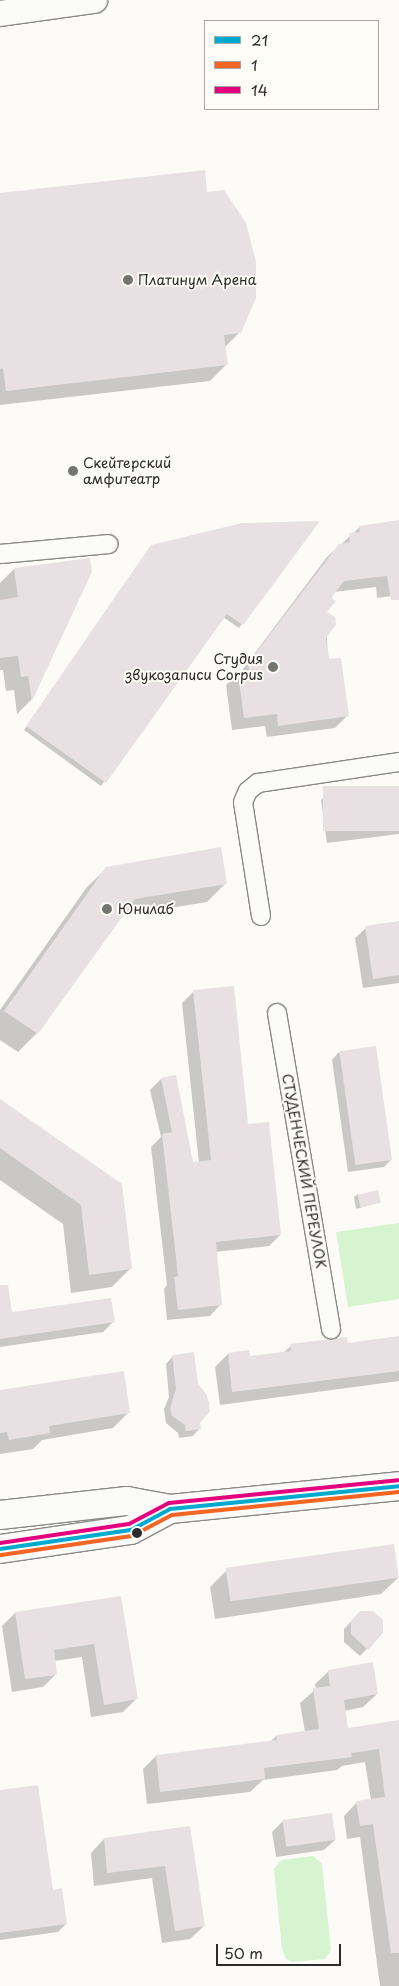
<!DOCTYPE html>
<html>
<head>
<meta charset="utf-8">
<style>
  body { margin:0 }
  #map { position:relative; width:399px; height:1986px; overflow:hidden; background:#fcfbf8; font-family:"Playpen Sans",sans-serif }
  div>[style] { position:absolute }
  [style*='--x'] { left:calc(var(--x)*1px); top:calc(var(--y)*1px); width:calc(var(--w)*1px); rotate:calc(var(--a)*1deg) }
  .green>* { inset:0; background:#d7f4d0 }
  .shadow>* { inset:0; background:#0003 }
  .building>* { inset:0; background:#e9e0e4; transform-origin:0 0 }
  .roads { filter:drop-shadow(1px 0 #898987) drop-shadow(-1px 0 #898987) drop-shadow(0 1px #898987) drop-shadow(0 -1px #898987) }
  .street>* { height:18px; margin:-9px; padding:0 9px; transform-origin:9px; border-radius:9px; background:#fbfbf9 }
  .secondary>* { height:25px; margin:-12.5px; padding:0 12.5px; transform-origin:12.5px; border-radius:12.5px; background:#fbfbf9 }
  .primary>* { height:28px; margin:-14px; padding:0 14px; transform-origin:14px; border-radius:14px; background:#fbfbf9 }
  .bus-1>* { height:4px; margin:-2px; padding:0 2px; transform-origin:2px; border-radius:2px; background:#00a9ce }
  .bus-2>* { height:4px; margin:-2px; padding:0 2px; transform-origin:2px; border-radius:2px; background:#f26522 }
  .bus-3>* { height:4px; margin:-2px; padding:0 2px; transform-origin:2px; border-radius:2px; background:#e5007d }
  .dots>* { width:14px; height:14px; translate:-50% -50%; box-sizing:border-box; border:2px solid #fdfcf7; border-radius:50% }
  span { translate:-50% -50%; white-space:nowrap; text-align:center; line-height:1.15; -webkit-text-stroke:4px #fdfcf7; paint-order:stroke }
  .poi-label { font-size:14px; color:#2b2b2b }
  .left { translate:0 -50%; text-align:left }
  .right { translate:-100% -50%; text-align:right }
  .street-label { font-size:14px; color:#2b2b2b }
  .legend { position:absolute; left:204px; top:20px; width:175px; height:90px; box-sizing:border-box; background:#fdfcf7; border:1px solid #a9a8a5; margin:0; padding:6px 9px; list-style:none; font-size:15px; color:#2b2b2b }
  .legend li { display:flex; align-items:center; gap:10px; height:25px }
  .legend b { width:25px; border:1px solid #a9a8a5 }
  .scale { position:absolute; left:216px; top:1944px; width:125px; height:22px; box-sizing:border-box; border:2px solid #2b2b2b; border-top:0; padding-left:6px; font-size:15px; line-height:18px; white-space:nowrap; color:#2b2b2b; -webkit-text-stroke:4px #fdfcf7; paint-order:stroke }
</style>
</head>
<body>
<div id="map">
  <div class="green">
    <i style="clip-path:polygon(399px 1223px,399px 1299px,348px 1307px,336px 1232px)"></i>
    <i style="clip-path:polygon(313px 1856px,322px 1864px,331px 1950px,325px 1959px,293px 1962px,286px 1959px,282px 1949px,274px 1869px,281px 1860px)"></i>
  </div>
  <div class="shadow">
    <i style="clip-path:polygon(206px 193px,240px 332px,224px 348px,226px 365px,210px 381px,0 405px,0 195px)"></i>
    <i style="clip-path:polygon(399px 522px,399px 595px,377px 598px,376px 587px,334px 592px,326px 612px,328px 661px,347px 716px,335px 728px,267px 737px,265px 726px,232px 730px,226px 685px,240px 673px,327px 557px,360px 527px)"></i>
    <i style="clip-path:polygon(148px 550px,242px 624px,239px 628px,223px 617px,101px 786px,24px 730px)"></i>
    <i style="clip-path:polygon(14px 569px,91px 572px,31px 700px,17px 714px,14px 690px,6px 691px,3px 670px,0 670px,0 583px)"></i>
    <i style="clip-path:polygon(399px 787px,399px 834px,327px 843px,321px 800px,324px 797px)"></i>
    <i style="clip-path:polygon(107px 868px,226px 883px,207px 902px,121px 916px,37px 1033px,18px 1052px,0 1040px,0 1010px,87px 887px)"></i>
    <i style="clip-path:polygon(399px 922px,399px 983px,363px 988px,355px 938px,366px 928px)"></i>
    <i style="clip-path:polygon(193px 992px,247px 1125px,280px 1235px,269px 1246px,215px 1252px,221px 1304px,210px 1316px,167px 1320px,164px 1289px,167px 1285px,151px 1147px,161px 1137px,150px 1090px,161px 1079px,192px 1164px,199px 1163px,182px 1003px)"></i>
    <i style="clip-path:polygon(339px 1052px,391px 1160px,384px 1167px,348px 1172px,332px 1060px)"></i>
    <i style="clip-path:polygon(0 1100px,131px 1268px,112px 1287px,71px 1293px,63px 1224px,0 1180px)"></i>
    <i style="clip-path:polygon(358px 1194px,379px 1202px,356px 1209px,354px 1197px)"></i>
    <i style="clip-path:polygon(0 1292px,11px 1313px,113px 1322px,103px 1332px,0 1347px)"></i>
    <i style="clip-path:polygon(399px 1337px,399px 1381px,220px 1405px,215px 1367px,228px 1354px,249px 1358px,283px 1353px,291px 1346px,347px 1344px)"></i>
    <i style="clip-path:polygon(173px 1356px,209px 1403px,208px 1410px,199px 1423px,200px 1428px,193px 1436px,179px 1438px,178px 1433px,166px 1423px,164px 1409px,169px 1397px,166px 1364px)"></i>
    <i style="clip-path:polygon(0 1392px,129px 1412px,113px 1428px,42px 1440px,33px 1449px,0 1454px)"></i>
    <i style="clip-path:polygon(226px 1571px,398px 1578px,381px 1594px,215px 1619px,210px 1587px)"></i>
    <i style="clip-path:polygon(120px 1597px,136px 1699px,123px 1712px,91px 1717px,82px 1657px,54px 1661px,56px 1674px,43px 1687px,12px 1692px,2px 1626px,15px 1613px)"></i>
    <i style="clip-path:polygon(360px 1612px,382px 1633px,360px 1656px,344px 1642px,344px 1629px)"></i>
    <i style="clip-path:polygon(329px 1671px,377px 1694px,363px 1707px,344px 1711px,347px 1729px,399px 1722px,399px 1986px,380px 1986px,360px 1837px,347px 1839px,344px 1816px,357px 1802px,371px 1800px,365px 1762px,342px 1766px,337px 1770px,263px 1780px,250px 1792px,147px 1804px,143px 1769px,156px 1756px,270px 1742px,276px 1736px,305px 1732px,300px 1703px,316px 1689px,315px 1684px)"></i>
    <i style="clip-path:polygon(0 1791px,66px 1924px,58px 1932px,0 1940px)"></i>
    <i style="clip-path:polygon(283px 1821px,335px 1840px,324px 1850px,276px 1857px,272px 1832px)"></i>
    <i style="clip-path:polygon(189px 1828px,204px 1926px,190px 1939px,162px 1943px,152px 1878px,94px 1886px,91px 1853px,104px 1839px)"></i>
  </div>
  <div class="building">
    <i style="clip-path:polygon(205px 170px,207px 192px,224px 190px,246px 223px,256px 261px,256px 298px,241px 333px,224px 335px,228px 365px,6px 391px,3px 368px,0 369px,0 193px)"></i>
    <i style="clip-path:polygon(399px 520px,399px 600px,391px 600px,387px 576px,344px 581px,331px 598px,336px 601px,327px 612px,335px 617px,336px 625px,326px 638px,329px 659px,341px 658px,349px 716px,278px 726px,277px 714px,244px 718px,238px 672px,249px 670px,248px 663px,339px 544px,350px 542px,349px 533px,360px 532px,359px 526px)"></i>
    <i style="clip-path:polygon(320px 521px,243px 625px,227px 614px,106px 783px,26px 726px,151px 545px,242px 523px)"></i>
    <i style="clip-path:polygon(90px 558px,92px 572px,32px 701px,28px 676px,21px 677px,18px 656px,0 658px,0 600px,18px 597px,14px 568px)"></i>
    <i style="left:399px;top:786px;width:45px;height:76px;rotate:90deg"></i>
    <i style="clip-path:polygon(221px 847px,227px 884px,135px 899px,38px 1034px,4px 1011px,106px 867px)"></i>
    <i style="clip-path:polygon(399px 921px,399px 975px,373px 979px,365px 926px)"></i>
    <i style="clip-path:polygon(234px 986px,248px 1124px,269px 1122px,281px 1235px,216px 1242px,222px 1305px,178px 1310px,174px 1277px,178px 1276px,162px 1134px,172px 1132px,161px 1078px,176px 1075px,193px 1162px,211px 1160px,193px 990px)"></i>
    <i style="left:376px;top:1046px;width:115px;height:37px;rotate:82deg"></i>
    <i style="clip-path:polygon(0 1099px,122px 1184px,132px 1269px,89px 1275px,81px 1205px,0 1148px)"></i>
    <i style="left:378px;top:1190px;width:13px;height:21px;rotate:77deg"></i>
    <i style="clip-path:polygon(0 1285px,8px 1285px,12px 1312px,111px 1298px,115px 1322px,0 1339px)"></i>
    <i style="clip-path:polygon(399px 1336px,399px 1371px,232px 1392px,228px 1353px,249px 1350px,250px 1356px,291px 1351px,290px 1344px,347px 1337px,348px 1343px)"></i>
    <i style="clip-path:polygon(194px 1352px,198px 1384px,207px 1395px,210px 1411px,200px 1423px,201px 1429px,186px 1431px,185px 1425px,172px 1416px,170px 1408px,176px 1389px,172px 1355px)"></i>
    <i style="clip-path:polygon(124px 1371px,130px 1413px,49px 1426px,50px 1433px,9px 1440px,7px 1432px,0 1433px,0 1390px)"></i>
    <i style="left:394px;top:1544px;width:34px;height:170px;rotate:82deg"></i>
    <i style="clip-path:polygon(121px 1596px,138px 1699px,104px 1705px,94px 1644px,54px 1650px,57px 1675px,25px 1679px,15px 1612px)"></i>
    <i style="clip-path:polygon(360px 1611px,373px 1611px,383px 1620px,383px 1633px,368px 1650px,351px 1634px,351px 1621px)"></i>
    <i style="clip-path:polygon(373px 1662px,378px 1694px,344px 1700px,348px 1728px,399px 1720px,399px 1953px,391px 1953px,373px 1824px,360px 1826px,356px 1801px,385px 1797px,379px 1749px,351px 1753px,352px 1757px,264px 1768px,265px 1779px,160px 1792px,156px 1755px,277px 1740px,276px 1735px,319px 1729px,313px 1688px,330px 1686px,328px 1670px)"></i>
    <i style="clip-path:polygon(38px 1785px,53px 1890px,62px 1888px,67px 1924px,0 1933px,0 1790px)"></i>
    <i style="left:332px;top:1813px;width:27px;height:50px;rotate:82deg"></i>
    <i style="clip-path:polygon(190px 1826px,205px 1926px,175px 1931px,165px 1866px,107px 1873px,104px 1838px)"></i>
  </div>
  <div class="roads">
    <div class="street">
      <i style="--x:0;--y:554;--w:109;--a:-5.2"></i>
      <i style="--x:261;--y:916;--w:115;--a:-99"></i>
      <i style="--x:243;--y:802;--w:12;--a:-66"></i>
      <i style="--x:248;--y:791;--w:13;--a:-39"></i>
      <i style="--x:258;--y:783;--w:143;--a:-8.5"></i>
      <i style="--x:277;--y:1013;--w:321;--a:80.3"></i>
    </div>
    <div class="secondary">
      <i style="--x:0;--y:13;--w:95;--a:-7.9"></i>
    </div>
    <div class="primary">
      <i style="--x:0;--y:1515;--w:128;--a:-6.3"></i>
      <i style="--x:127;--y:1501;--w:44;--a:10.5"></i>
      <i style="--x:170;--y:1509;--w:230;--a:-5.7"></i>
      <i style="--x:0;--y:1549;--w:132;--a:-8.3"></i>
      <i style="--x:131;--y:1530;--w:44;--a:-28.3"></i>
    </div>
  </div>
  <div class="bus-1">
    <i style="--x:0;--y:1549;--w:132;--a:-8.3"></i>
    <i style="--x:131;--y:1530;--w:44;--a:-28.3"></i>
    <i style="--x:170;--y:1509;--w:230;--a:-5.7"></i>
  </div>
  <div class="bus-2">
    <i style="--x:1;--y:1555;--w:132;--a:-8.3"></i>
    <i style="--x:132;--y:1536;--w:45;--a:-27.7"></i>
    <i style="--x:172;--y:1515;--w:228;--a:-5.8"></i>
  </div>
  <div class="bus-3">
    <i style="--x:0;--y:1543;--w:130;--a:-8.4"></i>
    <i style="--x:129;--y:1524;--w:45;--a:-27.7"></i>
    <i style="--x:169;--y:1503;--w:230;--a:-5.7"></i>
  </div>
  <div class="dots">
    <i style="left:128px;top:280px;background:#747473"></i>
    <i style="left:73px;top:471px;background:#747473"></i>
    <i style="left:273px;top:667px;background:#747473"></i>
    <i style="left:107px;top:909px;background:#747473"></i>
    <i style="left:137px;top:1533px;background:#2b2b2b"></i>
  </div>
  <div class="poi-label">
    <span class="left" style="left:138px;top:280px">Платинум Арена</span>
    <span class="left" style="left:83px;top:471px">Скейтерский<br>амфитеатр</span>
    <span class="right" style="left:263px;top:667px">Студия<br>звукозаписи Corpus</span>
    <span class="left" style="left:118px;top:909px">Юнилаб</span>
  </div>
  <div class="street-label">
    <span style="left:304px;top:1171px;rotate:80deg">СТУДЕНЧЕСКИЙ ПЕРЕУЛОК</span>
  </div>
  <ul class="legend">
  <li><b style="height:6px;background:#00a9ce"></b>21</li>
  <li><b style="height:6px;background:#f26522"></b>1</li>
  <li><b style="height:6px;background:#e5007d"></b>14</li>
  </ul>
  <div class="scale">50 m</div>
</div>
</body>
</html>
